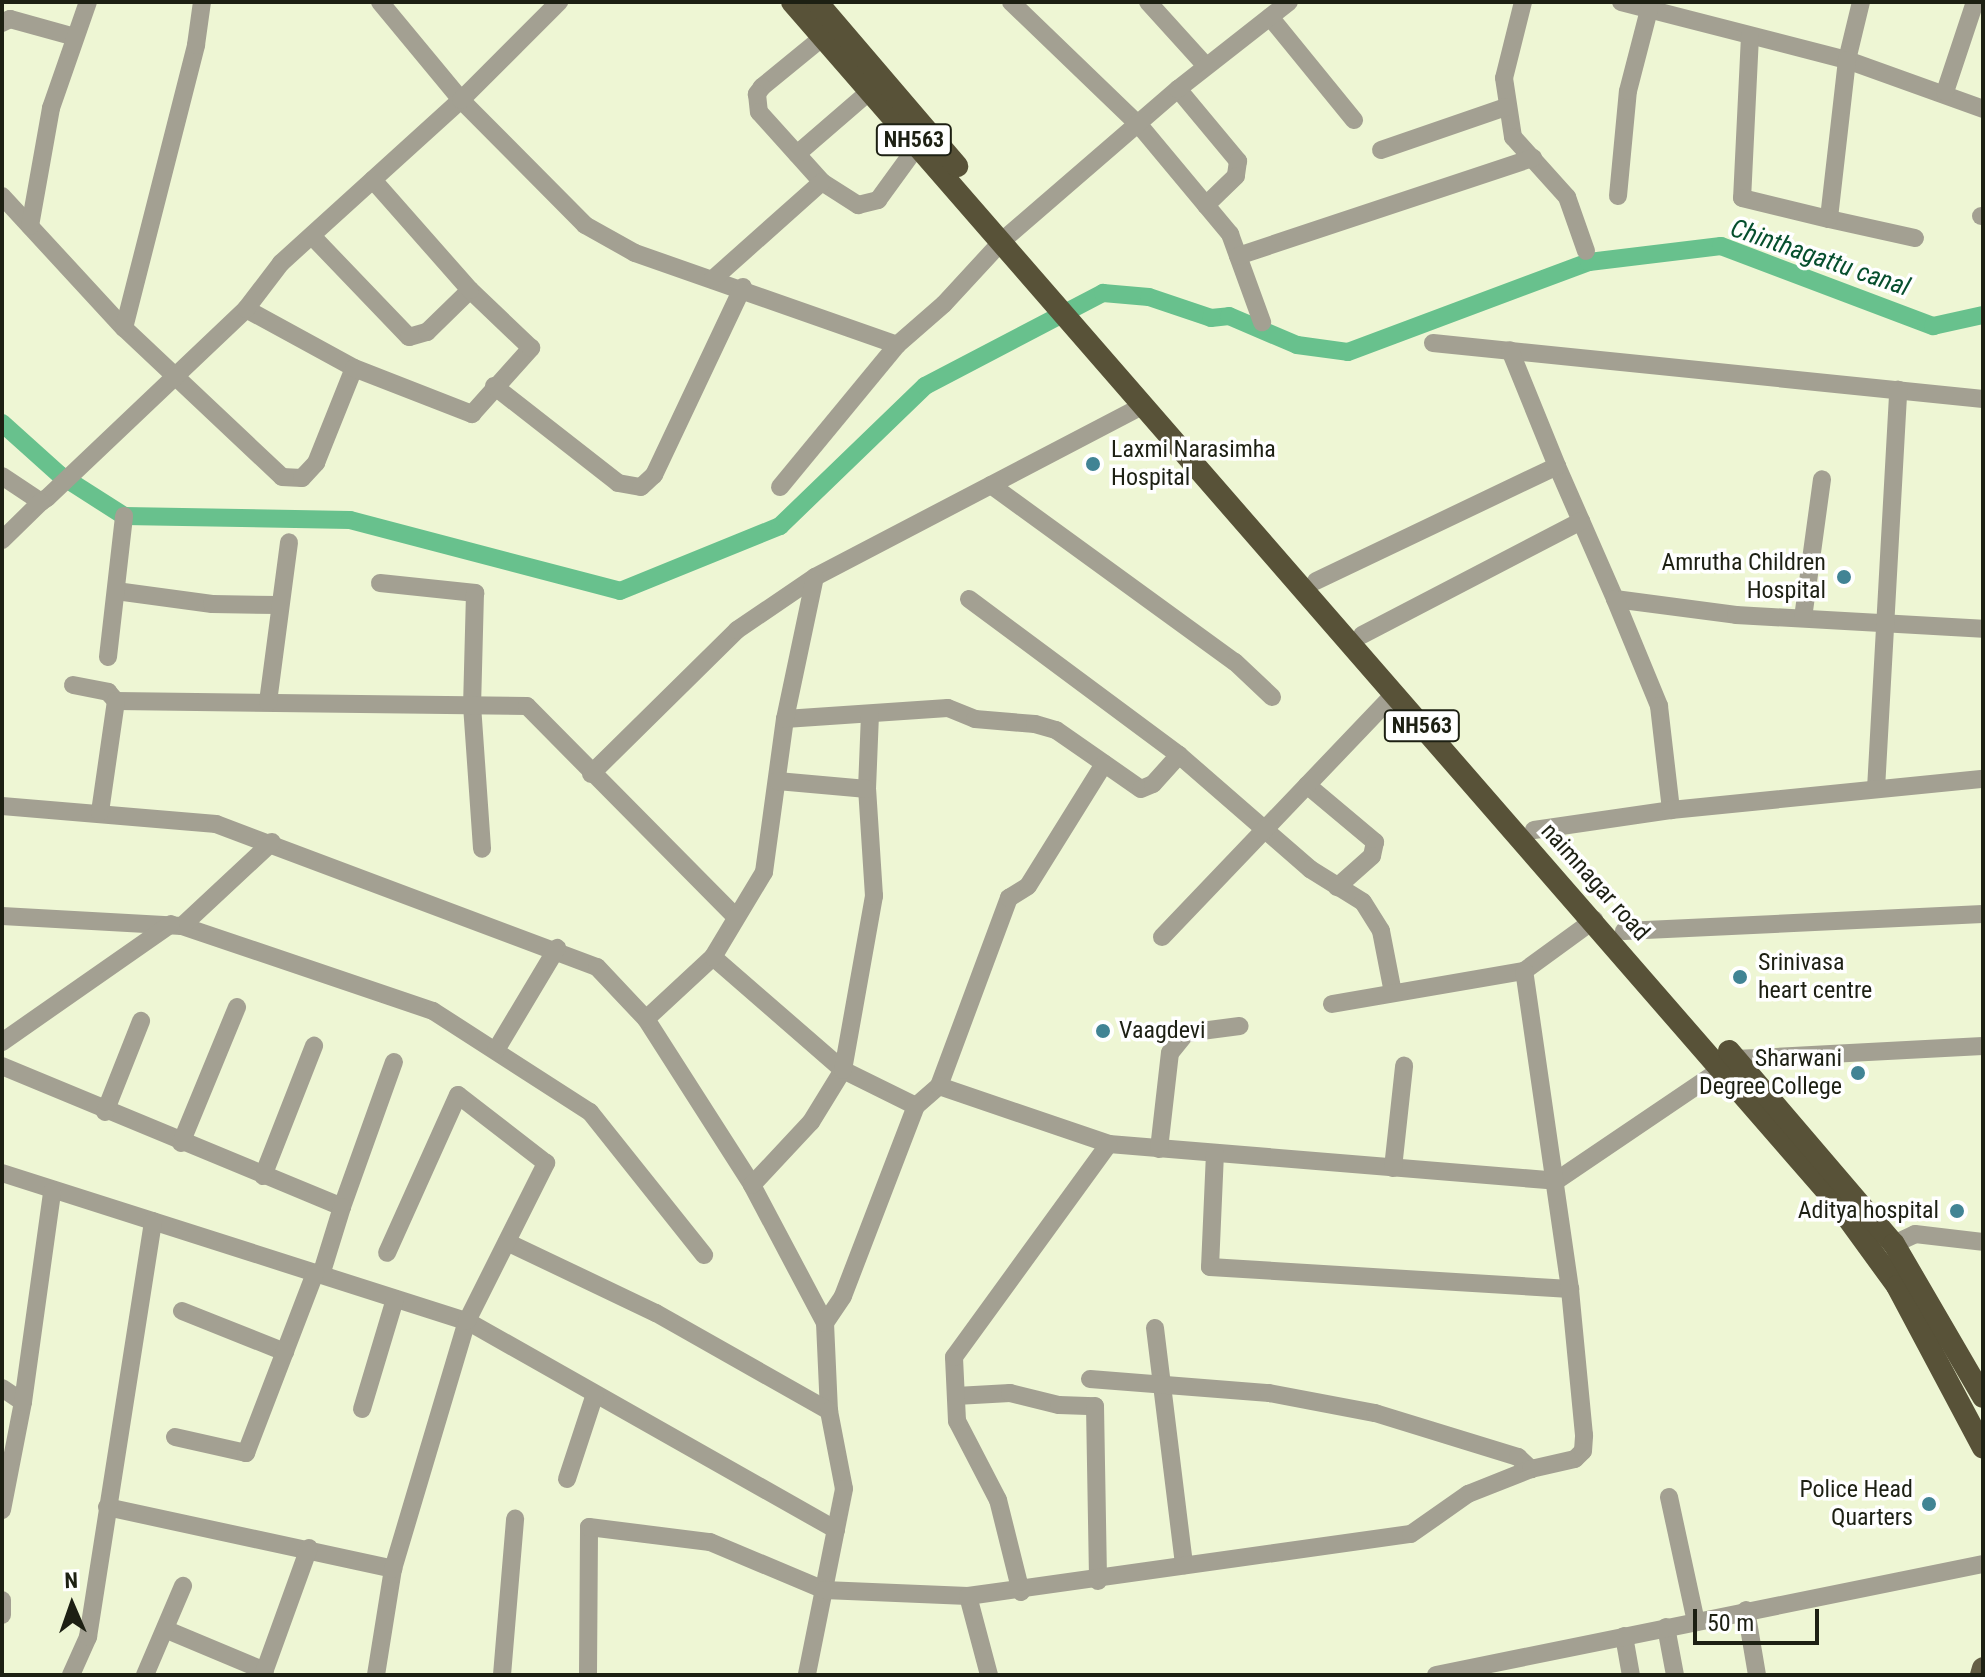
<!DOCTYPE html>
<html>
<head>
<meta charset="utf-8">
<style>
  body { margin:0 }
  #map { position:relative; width:1985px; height:1677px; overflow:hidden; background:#eef6d4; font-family:"Roboto Condensed",sans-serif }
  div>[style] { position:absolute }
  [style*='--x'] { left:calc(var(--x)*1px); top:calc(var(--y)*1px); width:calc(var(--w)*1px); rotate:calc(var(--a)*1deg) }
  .canal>* { height:18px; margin:-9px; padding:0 9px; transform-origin:9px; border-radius:9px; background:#68c18d }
  .minor>* { height:18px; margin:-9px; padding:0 9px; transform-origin:9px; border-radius:9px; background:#a3a092 }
  .primary>* { height:22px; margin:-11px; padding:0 11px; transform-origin:11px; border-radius:11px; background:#645e45 }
  .trunk>* { height:22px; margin:-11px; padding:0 11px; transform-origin:11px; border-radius:11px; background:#585238 }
  .dots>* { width:22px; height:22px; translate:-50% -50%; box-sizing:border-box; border:4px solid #fff; border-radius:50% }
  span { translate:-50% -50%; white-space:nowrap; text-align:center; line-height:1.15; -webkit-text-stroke:7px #fff; paint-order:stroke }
  .shield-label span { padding:2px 6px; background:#fff; border:2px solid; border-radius:6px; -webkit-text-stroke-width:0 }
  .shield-label { font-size:22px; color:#1d2013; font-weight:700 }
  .poi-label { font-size:24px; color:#1d2013 }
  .left { translate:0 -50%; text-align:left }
  .right { translate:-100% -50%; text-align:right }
  .street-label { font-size:24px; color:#1d2013 }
  .water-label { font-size:26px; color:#064f2e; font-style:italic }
  .frame { position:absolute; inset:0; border:4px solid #1d2013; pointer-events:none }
  .north { position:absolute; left:32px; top:1565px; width:80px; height:80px; -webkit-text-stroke:6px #fff; paint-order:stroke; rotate:358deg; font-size:22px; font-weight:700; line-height:32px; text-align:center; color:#1d2013 }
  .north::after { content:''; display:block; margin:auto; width:28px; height:36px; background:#1d2013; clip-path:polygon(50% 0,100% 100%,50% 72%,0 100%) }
  .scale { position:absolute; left:1693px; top:1609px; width:126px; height:36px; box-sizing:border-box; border:4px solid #1d2013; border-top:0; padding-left:10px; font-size:24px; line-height:28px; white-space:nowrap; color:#1d2013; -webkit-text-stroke:6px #fff; paint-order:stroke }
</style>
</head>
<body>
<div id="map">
  <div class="canal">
    <i style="--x:2;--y:423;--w:78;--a:41.9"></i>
    <i style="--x:60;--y:475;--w:76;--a:32.6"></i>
    <i style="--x:124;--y:516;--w:226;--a:1"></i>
    <i style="--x:350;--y:520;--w:279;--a:14.7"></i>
    <i style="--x:620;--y:591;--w:173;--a:-22.1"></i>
    <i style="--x:780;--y:526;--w:202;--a:-44"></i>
    <i style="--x:925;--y:386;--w:201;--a:-27.6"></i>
    <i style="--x:1103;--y:293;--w:46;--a:5"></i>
    <i style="--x:1149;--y:297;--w:65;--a:18.7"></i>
    <i style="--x:1211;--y:318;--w:18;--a:-6"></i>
    <i style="--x:1229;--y:316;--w:74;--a:23.1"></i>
    <i style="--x:1297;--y:345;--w:51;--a:7.8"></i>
    <i style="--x:1348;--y:352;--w:257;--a:-20.5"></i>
    <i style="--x:1589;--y:262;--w:133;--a:-6.9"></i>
    <i style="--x:1721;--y:246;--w:227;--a:20.7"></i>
    <i style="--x:1933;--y:326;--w:51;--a:-12.4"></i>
  </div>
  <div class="minor">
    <i style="--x:380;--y:2;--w:127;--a:50.4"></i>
    <i style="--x:461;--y:100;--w:176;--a:45.2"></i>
    <i style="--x:585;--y:225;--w:57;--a:29.2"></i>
    <i style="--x:635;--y:253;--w:278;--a:19.3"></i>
    <i style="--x:1011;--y:2;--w:179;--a:43.9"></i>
    <i style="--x:1140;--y:126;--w:141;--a:50.2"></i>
    <i style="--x:1230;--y:234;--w:94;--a:70"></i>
    <i style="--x:1148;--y:2;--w:86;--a:47.8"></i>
    <i style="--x:1523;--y:2;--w:78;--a:104"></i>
    <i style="--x:1504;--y:78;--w:60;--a:81.3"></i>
    <i style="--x:1513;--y:137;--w:81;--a:48"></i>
    <i style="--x:1567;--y:197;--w:57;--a:70.6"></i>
    <i style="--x:1621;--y:2;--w:233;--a:14.4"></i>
    <i style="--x:1847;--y:60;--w:145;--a:19.8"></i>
    <i style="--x:1861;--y:2;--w:60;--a:103.6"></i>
    <i style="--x:1847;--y:60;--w:160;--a:96.5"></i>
    <i style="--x:1829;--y:219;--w:88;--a:12.5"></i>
    <i style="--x:1270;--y:17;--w:133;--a:50.8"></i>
    <i style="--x:2;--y:23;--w:9;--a:-27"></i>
    <i style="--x:10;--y:19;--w:67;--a:15.5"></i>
    <i style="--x:1750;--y:36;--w:162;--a:92.8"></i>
    <i style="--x:1742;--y:198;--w:89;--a:13.6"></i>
    <i style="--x:823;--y:37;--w:79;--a:140.7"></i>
    <i style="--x:762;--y:87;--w:9;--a:126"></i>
    <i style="--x:757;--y:94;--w:18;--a:84"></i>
    <i style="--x:759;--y:112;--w:94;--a:48"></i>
    <i style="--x:822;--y:182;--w:43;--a:32.6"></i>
    <i style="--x:858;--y:205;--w:21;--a:-14"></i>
    <i style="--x:878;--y:200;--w:68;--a:-54"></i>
    <i style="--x:1178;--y:89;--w:94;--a:50.2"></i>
    <i style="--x:1238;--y:161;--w:15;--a:98"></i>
    <i style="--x:1236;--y:176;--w:42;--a:136"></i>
    <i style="--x:1945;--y:92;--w:95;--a:-71.6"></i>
    <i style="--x:1381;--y:150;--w:132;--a:-19"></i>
    <i style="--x:797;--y:154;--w:96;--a:-40.8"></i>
    <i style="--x:2;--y:196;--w:180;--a:47.3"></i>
    <i style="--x:124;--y:328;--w:217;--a:43.3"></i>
    <i style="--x:282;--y:477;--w:20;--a:3"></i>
    <i style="--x:302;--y:478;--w:21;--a:-47"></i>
    <i style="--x:316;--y:463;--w:102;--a:-68.2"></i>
    <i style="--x:1618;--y:196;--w:105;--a:-84.6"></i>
    <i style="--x:1628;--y:91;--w:84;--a:-75.5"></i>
    <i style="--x:1981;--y:216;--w:2;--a:0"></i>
    <i style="--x:30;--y:226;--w:120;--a:-79.9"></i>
    <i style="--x:51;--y:108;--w:112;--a:-70.8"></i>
    <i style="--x:312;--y:236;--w:140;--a:46.2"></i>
    <i style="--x:409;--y:337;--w:19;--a:-16"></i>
    <i style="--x:427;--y:332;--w:60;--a:-44.3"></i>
    <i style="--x:1238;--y:256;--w:311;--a:-18.4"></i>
    <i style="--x:713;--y:279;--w:146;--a:-41.7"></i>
    <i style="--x:246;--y:309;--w:123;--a:28.6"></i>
    <i style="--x:354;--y:368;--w:127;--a:21.3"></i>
    <i style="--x:472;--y:414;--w:89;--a:-48.2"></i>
    <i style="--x:531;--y:348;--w:84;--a:-136.4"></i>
    <i style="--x:470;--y:290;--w:147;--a:-131.4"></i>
    <i style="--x:124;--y:328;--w:292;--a:-75.7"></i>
    <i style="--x:196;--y:45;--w:43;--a:-82.1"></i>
    <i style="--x:1433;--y:343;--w:553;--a:5.81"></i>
    <i style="--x:494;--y:386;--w:157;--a:38"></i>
    <i style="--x:618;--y:483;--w:23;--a:10"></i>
    <i style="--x:641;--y:487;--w:18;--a:-43"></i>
    <i style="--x:654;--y:475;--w:208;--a:-64.7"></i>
    <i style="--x:1557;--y:466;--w:145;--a:66.4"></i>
    <i style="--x:1615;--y:599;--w:122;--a:7.5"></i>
    <i style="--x:1736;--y:615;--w:247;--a:3.2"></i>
    <i style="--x:2;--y:476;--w:47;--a:33.7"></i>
    <i style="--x:41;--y:502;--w:7;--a:-34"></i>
    <i style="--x:47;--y:498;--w:274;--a:-43.5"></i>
    <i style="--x:246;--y:309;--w:58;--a:-52.7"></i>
    <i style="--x:281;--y:263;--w:243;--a:-42.2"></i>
    <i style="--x:461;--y:100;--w:139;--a:-45"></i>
    <i style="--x:991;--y:485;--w:301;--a:36"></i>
    <i style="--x:1235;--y:662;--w:51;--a:43.4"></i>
    <i style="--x:780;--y:487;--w:184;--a:-50.5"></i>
    <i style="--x:897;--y:345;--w:62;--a:-41.1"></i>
    <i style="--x:944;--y:304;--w:87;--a:-47.3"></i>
    <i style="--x:1003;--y:240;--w:231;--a:-40.8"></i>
    <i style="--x:1178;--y:89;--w:141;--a:-38.1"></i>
    <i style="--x:2;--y:540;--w:54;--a:-44.3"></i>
    <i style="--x:1316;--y:581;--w:267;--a:-25.5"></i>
    <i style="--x:1557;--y:466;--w:125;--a:-112.1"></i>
    <i style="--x:380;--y:583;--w:96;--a:6"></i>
    <i style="--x:475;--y:593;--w:112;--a:91.5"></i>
    <i style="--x:472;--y:705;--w:144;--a:86"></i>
    <i style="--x:116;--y:591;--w:97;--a:7.7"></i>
    <i style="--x:212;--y:604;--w:67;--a:0.9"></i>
    <i style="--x:969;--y:599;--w:262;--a:36.6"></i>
    <i style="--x:1179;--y:755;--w:174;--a:41"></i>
    <i style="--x:1310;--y:869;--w:62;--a:31.9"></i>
    <i style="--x:1363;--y:902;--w:34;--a:58"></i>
    <i style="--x:1381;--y:931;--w:63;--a:79"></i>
    <i style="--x:1615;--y:599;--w:116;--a:67.6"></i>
    <i style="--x:1659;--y:706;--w:105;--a:83.4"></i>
    <i style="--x:1803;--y:618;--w:140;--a:-82.2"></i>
    <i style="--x:1362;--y:635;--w:247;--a:-27.5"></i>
    <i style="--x:108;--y:657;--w:142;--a:-83.5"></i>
    <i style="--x:73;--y:685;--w:36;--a:11"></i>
    <i style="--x:108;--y:692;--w:12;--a:48"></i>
    <i style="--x:116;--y:701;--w:411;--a:0.7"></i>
    <i style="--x:527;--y:706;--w:297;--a:45.3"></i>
    <i style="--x:268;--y:702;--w:161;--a:-82.5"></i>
    <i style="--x:785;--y:719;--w:163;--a:-3.9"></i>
    <i style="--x:948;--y:708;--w:29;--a:22"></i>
    <i style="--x:975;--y:719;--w:60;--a:4.8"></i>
    <i style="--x:1035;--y:724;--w:22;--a:16"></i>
    <i style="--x:1056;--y:730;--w:103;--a:34.8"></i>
    <i style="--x:1141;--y:789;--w:13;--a:-23"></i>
    <i style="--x:1153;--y:784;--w:39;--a:-48"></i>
    <i style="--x:591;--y:774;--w:205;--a:-44.6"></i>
    <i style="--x:737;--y:630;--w:94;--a:-34.2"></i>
    <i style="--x:815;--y:577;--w:371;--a:-27.6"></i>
    <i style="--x:1307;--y:785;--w:89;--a:40"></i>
    <i style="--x:1375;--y:842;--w:14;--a:102"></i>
    <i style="--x:1372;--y:856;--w:47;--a:138.5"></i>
    <i style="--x:867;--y:789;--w:75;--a:-87.7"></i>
    <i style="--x:1876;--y:789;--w:400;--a:-86.8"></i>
    <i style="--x:2;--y:806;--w:215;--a:4.8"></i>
    <i style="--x:216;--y:824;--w:407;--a:20.6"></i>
    <i style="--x:597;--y:967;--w:71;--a:46.7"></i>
    <i style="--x:646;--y:1019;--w:197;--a:57.4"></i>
    <i style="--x:752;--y:1185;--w:156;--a:62.1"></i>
    <i style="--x:825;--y:1323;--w:88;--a:87.4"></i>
    <i style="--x:100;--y:812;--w:112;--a:-81.8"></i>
    <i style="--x:1534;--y:830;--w:138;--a:-8.3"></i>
    <i style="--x:1671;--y:810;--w:314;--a:-5.7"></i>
    <i style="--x:2;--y:916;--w:180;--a:3.2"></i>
    <i style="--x:182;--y:926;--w:265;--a:18.7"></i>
    <i style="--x:433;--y:1011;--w:187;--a:32.8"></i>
    <i style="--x:590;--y:1112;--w:183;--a:51.4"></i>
    <i style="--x:182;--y:926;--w:123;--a:-43"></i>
    <i style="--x:1624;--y:931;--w:359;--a:-2.7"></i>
    <i style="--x:1162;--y:937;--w:336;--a:-46.3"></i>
    <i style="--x:713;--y:957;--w:172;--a:41"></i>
    <i style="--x:843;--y:1070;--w:81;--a:26.3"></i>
    <i style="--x:916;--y:1106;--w:30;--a:-41"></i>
    <i style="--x:939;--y:1086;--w:201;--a:-69.6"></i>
    <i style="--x:1009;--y:898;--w:22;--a:-32"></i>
    <i style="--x:1028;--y:886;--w:144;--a:-58.1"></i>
    <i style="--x:1332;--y:1004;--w:195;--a:-9.8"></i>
    <i style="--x:1524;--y:971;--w:87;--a:-36.1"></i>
    <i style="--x:646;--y:1019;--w:91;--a:-42.8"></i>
    <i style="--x:713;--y:957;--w:99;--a:-59"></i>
    <i style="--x:764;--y:872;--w:154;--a:-82.2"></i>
    <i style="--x:785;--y:719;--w:145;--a:-78.1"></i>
    <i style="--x:2;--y:1042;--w:206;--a:-34.9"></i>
    <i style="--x:496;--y:1050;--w:119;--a:-59.1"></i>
    <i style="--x:2;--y:1066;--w:368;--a:22.5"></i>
    <i style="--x:342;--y:1207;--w:154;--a:-70.3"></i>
    <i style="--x:939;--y:1086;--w:180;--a:18.8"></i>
    <i style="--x:1109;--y:1144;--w:449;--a:4.7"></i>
    <i style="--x:1556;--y:1181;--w:217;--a:-34.1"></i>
    <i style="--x:1736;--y:1059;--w:247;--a:-3"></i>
    <i style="--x:105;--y:1112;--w:98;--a:-68.4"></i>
    <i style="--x:181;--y:1143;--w:147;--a:-67.6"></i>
    <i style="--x:1159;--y:1149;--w:97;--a:-83.5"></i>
    <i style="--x:1170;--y:1053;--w:26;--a:-51"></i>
    <i style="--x:1186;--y:1033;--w:54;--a:-7.4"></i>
    <i style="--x:1215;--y:1153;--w:114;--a:92.5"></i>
    <i style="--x:1210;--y:1267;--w:361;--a:3.5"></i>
    <i style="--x:1393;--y:1168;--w:103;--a:-83.8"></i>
    <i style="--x:2;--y:1173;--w:488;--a:17.7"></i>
    <i style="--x:467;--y:1321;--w:424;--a:29.5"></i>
    <i style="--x:263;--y:1176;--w:140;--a:-68.6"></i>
    <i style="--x:752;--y:1185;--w:86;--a:-46.9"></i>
    <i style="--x:811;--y:1122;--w:61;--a:-58.4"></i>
    <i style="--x:843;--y:1070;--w:177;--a:-79.9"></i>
    <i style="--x:874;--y:896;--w:107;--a:-93.7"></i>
    <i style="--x:867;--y:789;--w:90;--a:-174.9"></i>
    <i style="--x:507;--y:1242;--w:165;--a:25.5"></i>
    <i style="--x:656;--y:1313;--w:199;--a:29.5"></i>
    <i style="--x:829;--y:1411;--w:79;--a:79.1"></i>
    <i style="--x:844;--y:1489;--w:190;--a:101.3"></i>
    <i style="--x:1894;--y:1244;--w:23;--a:-25"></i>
    <i style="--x:1915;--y:1234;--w:68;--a:6.7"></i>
    <i style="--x:321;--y:1275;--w:71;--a:-72.8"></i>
    <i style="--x:182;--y:1311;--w:111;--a:21.7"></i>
    <i style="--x:825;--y:1323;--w:32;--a:-56"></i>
    <i style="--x:843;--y:1296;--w:204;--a:-69"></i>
    <i style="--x:1155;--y:1328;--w:239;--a:83"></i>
    <i style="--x:1090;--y:1379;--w:180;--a:4.5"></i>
    <i style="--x:1269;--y:1393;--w:108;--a:10.7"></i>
    <i style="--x:1375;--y:1413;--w:150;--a:17.1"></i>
    <i style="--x:1518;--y:1457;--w:18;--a:43"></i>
    <i style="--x:2;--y:1388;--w:25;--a:34"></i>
    <i style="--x:956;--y:1396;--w:54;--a:-3.2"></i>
    <i style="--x:1010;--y:1393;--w:50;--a:13.8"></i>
    <i style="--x:1059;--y:1405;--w:36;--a:2"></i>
    <i style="--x:1095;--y:1406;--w:175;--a:89"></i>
    <i style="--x:362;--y:1409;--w:115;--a:-73.3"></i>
    <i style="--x:175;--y:1437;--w:73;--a:12.7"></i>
    <i style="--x:246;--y:1453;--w:193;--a:-69"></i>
    <i style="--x:567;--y:1479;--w:89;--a:-71.8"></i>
    <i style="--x:1669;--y:1497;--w:128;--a:77.8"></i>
    <i style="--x:107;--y:1507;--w:293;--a:12.2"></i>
    <i style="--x:2;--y:1510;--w:110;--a:-79"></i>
    <i style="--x:23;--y:1402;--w:212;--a:-82.1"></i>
    <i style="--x:1021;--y:1592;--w:95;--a:-104"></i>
    <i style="--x:998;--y:1500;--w:89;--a:-117.4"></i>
    <i style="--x:957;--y:1421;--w:64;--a:-92.7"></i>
    <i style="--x:954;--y:1357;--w:263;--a:-54"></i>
    <i style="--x:968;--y:1596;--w:82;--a:75.1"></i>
    <i style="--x:2;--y:1600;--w:15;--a:90"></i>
    <i style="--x:1746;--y:1610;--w:66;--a:80.4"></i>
    <i style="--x:1666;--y:1627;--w:49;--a:79.4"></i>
    <i style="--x:167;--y:1630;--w:106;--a:22.7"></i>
    <i style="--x:1624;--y:1636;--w:40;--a:80"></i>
    <i style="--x:71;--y:1675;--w:42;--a:-65.9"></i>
    <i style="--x:88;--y:1637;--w:421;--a:-81.1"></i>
    <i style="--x:145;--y:1675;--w:97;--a:-66.9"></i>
    <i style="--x:263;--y:1675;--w:135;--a:-70.1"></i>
    <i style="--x:376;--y:1675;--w:107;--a:-80.9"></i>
    <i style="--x:393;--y:1569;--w:259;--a:-73.4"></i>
    <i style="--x:467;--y:1321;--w:177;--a:-63.4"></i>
    <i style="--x:546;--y:1163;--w:111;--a:-142.3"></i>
    <i style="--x:458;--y:1095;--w:173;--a:114.2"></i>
    <i style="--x:502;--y:1675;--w:157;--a:-85.2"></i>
    <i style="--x:588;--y:1675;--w:148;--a:-89.6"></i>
    <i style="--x:589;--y:1527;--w:122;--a:7.1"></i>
    <i style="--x:710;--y:1542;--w:124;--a:22.8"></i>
    <i style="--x:824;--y:1590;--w:144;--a:2.4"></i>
    <i style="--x:968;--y:1596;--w:447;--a:-8"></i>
    <i style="--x:1411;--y:1534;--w:70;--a:-35.1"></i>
    <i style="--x:1468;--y:1494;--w:68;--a:-21.6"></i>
    <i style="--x:1531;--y:1469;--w:45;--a:-12.8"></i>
    <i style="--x:1575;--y:1459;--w:11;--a:-45"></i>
    <i style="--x:1583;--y:1451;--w:16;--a:-86"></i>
    <i style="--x:1584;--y:1435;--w:147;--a:-95.5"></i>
    <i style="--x:1570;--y:1289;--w:321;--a:-98.2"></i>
    <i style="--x:1436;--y:1675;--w:558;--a:-11.47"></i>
  </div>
  <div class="primary">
    <i style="--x:1981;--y:1675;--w:7;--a:-74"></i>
  </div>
  <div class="trunk">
    <i style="--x:792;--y:2;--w:1591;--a:48.98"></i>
    <i style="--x:1836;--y:1202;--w:104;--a:54"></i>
    <i style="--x:1897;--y:1286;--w:183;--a:62"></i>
    <i style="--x:817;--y:2;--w:216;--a:49.5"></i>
    <i style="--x:1729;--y:1051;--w:254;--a:49.5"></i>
    <i style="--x:1894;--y:1244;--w:177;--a:59.8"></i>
  </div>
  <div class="dots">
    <i style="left:1093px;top:464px;background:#418494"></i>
    <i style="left:1844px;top:577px;background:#418494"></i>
    <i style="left:1740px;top:977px;background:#418494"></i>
    <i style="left:1103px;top:1031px;background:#418494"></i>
    <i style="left:1858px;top:1073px;background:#418494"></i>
    <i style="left:1957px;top:1211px;background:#418494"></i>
    <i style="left:1929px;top:1504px;background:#418494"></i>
  </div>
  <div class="shield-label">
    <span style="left:914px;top:140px">NH563</span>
    <span style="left:1422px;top:726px">NH563</span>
  </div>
  <div class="poi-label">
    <span class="left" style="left:1111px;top:464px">Laxmi Narasimha<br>Hospital</span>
    <span class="right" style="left:1826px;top:577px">Amrutha Children<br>Hospital</span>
    <span class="left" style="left:1758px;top:977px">Srinivasa<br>heart centre</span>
    <span class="left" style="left:1119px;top:1031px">Vaagdevi</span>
    <span class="right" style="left:1842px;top:1073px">Sharwani<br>Degree College</span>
    <span class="right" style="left:1939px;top:1211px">Aditya hospital</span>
    <span class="right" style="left:1913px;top:1504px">Police Head<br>Quarters</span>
  </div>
  <div class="street-label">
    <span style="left:1595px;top:882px;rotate:48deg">naimnagar road</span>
  </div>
  <div class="water-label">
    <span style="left:1820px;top:258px;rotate:19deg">Chinthagattu canal</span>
  </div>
  <div class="frame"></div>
  <div class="north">N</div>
  <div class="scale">50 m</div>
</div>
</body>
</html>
